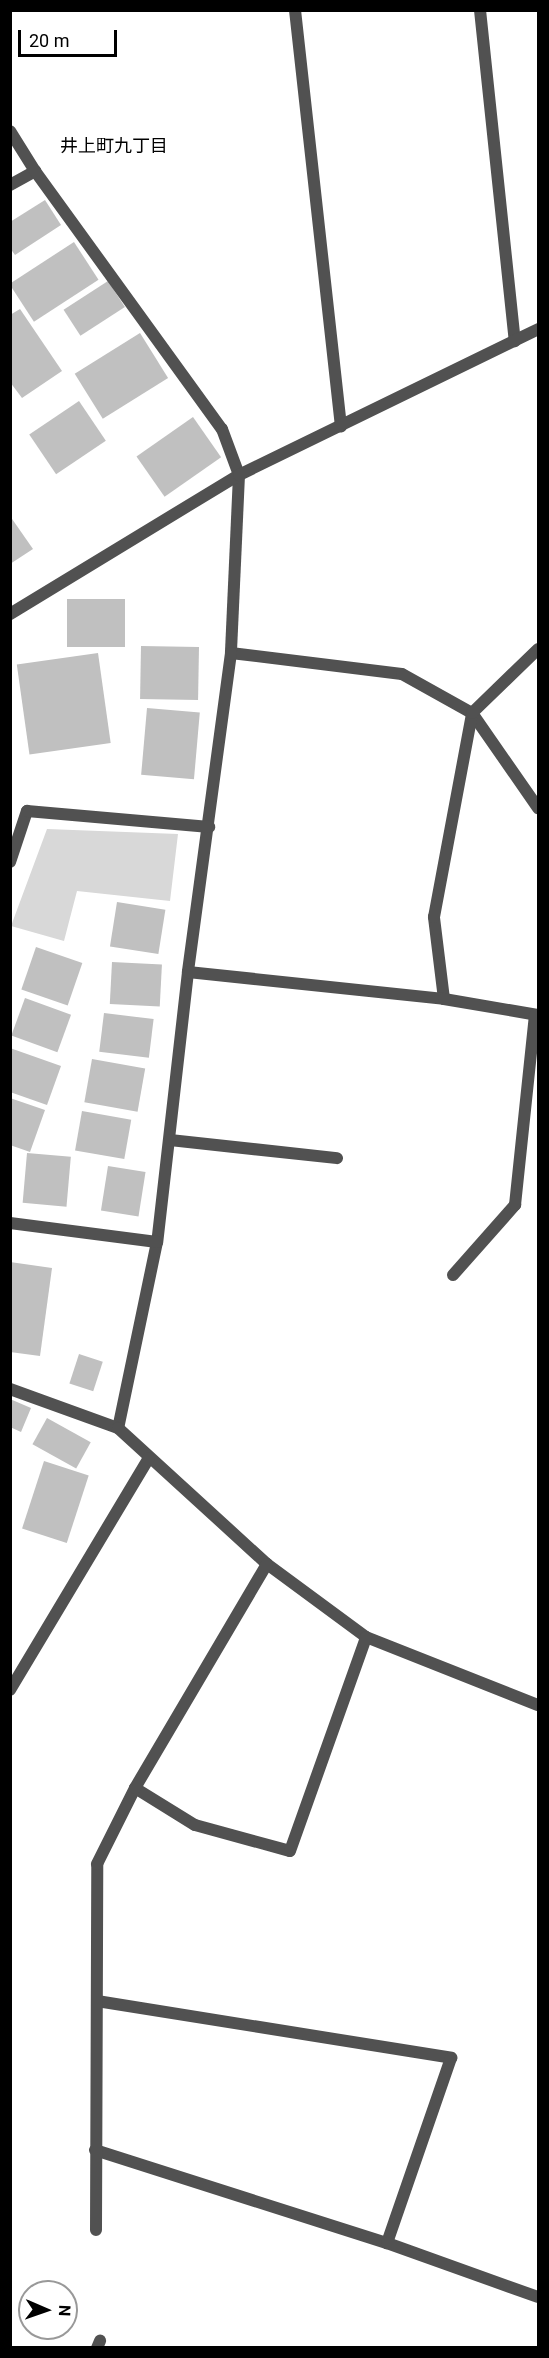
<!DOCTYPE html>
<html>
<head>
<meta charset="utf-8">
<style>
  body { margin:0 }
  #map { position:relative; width:549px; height:2358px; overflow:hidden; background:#fff; font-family:Roboto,"Noto Sans JP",sans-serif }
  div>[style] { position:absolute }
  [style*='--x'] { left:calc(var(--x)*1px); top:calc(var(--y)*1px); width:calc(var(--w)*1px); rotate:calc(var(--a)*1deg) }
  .green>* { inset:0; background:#d8d8d8 }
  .building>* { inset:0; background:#c0c0c0; transform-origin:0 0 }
  .service>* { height:12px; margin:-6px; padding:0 6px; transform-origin:6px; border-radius:6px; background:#515151 }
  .minor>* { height:12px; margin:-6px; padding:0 6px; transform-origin:6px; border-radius:6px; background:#515151 }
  span { translate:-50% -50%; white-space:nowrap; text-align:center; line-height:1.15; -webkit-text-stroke:6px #fff; paint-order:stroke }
  .neighbourhood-label { font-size:18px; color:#000 }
  .frame { position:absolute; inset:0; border:12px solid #000; pointer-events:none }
  .north { position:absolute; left:18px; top:2280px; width:60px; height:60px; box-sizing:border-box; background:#fff; border:2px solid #999; border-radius:50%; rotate:92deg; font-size:16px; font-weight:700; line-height:24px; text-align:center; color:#000 }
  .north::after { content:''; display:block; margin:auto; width:21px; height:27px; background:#000; clip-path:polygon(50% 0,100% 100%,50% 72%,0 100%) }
  .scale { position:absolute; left:18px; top:30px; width:99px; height:27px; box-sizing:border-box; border:3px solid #000; border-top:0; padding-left:8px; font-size:18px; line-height:21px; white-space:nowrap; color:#000; -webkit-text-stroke:4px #fff; paint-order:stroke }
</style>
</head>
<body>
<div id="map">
  <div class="green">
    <i style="clip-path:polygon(47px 829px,178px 834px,170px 901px,77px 891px,64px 941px,11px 926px)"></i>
  </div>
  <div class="building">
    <i style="clip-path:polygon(45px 200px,61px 225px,15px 255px,10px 248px,10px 222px)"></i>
    <i style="left:74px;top:242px;width:45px;height:77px;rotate:57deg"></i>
    <i style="left:108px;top:281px;width:31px;height:53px;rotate:57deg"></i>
    <i style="clip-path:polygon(20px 309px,62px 371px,22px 398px,10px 382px,10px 315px)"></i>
    <i style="left:140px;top:333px;width:53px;height:77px;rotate:58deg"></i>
    <i style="left:79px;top:401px;width:48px;height:60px;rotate:56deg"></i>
    <i style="left:193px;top:417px;width:49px;height:69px;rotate:55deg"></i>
    <i style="clip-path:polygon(10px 516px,33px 549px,10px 564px)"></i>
    <i style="left:67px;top:599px;width:58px;height:48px"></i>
    <i style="left:141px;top:646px;width:58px;height:53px;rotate:1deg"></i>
    <i style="left:98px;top:653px;width:91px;height:82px;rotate:82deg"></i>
    <i style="left:147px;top:708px;width:53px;height:67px;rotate:5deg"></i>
    <i style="left:117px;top:902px;width:49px;height:45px;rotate:9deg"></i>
    <i style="left:36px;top:947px;width:49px;height:45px;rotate:19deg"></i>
    <i style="left:112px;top:962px;width:50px;height:42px;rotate:3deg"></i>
    <i style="left:25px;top:998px;width:49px;height:40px;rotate:20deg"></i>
    <i style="left:104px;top:1013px;width:50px;height:39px;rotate:7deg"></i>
    <i style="clip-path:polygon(10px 1048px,61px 1066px,47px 1105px,10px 1092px)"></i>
    <i style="left:92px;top:1059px;width:54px;height:44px;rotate:10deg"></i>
    <i style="clip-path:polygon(10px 1098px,45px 1110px,30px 1152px,10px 1145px)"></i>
    <i style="left:82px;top:1111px;width:50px;height:40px;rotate:10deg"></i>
    <i style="left:27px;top:1153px;width:44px;height:50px;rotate:5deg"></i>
    <i style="left:108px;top:1166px;width:38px;height:45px;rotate:9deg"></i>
    <i style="clip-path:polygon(10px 1262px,52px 1268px,40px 1356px,10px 1352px)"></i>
    <i style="left:79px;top:1354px;width:25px;height:31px;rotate:18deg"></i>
    <i style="clip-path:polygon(10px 1399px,31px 1408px,21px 1432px,10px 1427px)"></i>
    <i style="left:47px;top:1418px;width:50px;height:30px;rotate:29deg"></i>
    <i style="left:44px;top:1461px;width:47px;height:71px;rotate:18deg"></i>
  </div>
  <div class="service">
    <i style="--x:10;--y:185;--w:29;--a:-29"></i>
    <i style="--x:231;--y:653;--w:172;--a:7"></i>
    <i style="--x:402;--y:674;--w:80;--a:29.1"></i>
    <i style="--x:472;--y:713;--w:116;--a:55.2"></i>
    <i style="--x:444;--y:999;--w:83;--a:-97"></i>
    <i style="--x:434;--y:917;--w:208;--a:-79.4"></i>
    <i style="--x:472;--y:713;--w:92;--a:-44.1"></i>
  </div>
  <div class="minor">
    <i style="--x:295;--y:10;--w:419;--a:83.7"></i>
    <i style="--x:480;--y:10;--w:333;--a:84"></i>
    <i style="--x:10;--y:131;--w:47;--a:58"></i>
    <i style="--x:35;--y:171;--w:319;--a:54.1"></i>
    <i style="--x:222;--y:429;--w:49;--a:69.7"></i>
    <i style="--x:239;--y:475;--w:178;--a:92.6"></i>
    <i style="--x:231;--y:653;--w:322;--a:97.7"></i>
    <i style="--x:188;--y:972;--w:272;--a:96.5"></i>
    <i style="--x:157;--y:1242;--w:190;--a:101.8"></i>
    <i style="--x:10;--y:614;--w:268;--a:-31.3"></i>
    <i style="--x:239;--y:475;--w:333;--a:-26"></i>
    <i style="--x:10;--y:862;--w:54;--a:-71.6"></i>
    <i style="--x:27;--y:811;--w:183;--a:5"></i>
    <i style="--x:188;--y:972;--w:257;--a:6"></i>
    <i style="--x:444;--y:999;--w:95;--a:9.7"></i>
    <i style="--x:170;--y:1140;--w:168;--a:6.2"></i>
    <i style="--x:10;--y:1223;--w:148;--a:7.4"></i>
    <i style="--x:453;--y:1275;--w:94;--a:-48.5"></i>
    <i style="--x:515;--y:1205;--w:191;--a:-84"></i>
    <i style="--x:10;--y:1389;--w:115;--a:19.9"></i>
    <i style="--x:118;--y:1428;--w:202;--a:42.4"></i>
    <i style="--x:267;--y:1564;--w:123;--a:36.4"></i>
    <i style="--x:366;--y:1637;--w:185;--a:21.6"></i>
    <i style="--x:10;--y:1690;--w:270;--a:-59.1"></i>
    <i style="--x:135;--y:1788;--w:70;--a:31.7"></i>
    <i style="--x:195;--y:1825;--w:98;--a:15.3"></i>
    <i style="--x:290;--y:1851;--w:227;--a:-70.4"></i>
    <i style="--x:97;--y:2001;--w:359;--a:9.1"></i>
    <i style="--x:451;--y:2058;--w:196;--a:109.1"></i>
    <i style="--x:95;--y:2150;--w:306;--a:17.7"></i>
    <i style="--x:387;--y:2243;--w:160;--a:19.7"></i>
    <i style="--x:96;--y:2230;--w:366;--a:-89.8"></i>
    <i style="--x:97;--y:1864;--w:85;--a:-63.4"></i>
    <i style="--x:135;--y:1788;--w:260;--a:-59.5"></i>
    <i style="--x:97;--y:2348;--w:8;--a:-67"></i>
  </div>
  <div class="neighbourhood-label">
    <span style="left:114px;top:146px">井上町九丁目</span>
  </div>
  <div class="frame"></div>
  <div class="north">N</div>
  <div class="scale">20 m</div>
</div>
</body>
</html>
